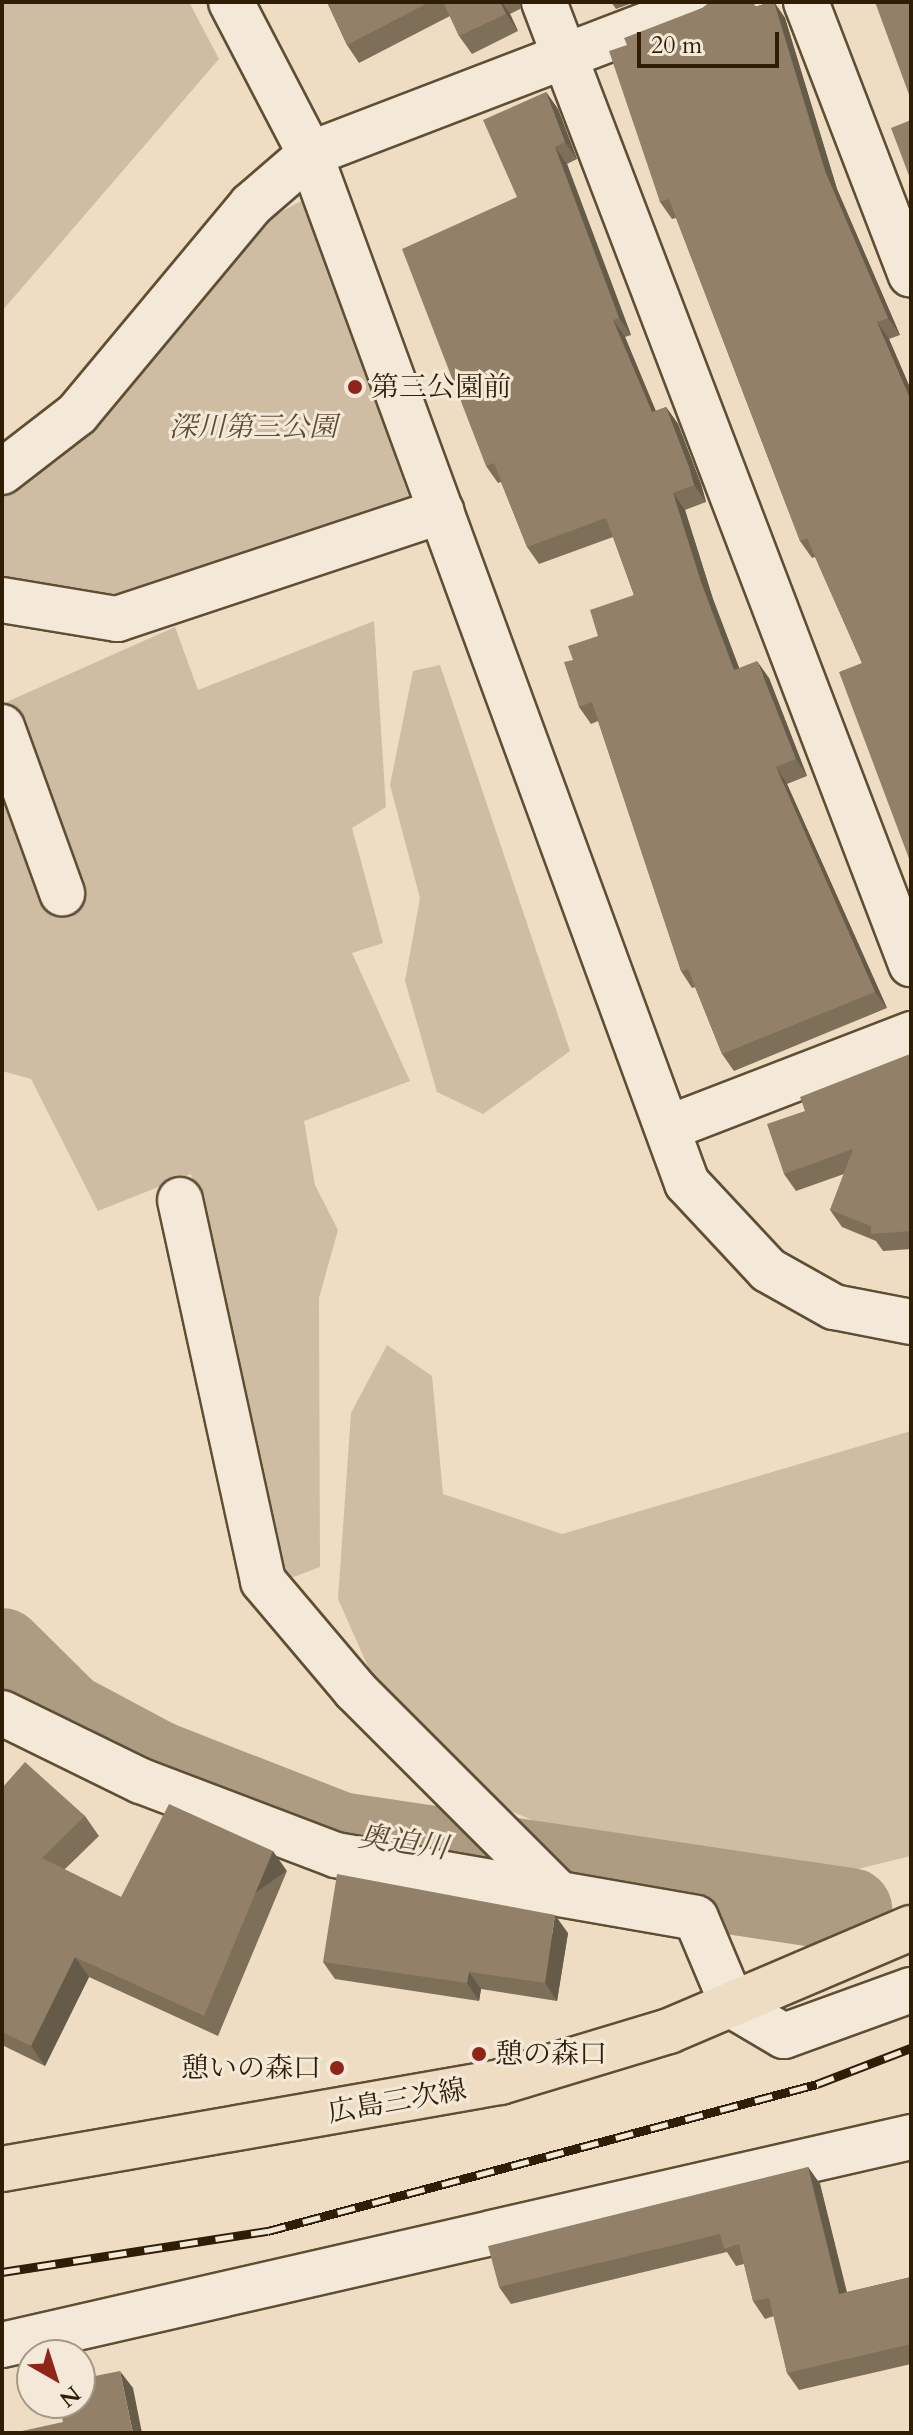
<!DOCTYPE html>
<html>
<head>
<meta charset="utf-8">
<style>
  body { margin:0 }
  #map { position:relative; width:913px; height:2435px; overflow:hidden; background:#eeddc3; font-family:Cardo,"Noto Serif JP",serif }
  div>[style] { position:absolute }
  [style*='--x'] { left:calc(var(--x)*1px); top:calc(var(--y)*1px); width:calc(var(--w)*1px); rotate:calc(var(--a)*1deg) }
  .green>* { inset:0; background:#cebda3 }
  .river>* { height:84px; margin:-42px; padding:0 42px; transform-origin:42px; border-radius:42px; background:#ad9c82 }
  .roads { filter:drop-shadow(2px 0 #5f4e34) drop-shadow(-2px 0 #5f4e34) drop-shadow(0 2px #5f4e34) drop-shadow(0 -2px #5f4e34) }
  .minor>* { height:44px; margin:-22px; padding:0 22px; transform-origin:22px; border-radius:22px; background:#f4e9d8 }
  .major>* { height:44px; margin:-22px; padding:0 22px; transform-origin:22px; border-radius:22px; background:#eeddc3 }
  .rail>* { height:9px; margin-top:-4.5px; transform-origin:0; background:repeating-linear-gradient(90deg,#f4e9d8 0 18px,#2f1e05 0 36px); box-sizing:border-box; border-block:2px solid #2f1e05 }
  .wall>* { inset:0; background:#7e6f59 }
  .shaded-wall>* { inset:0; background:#665a49; transform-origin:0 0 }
  .building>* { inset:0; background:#928168 }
  .dots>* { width:22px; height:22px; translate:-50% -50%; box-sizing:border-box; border:4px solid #f4e9d8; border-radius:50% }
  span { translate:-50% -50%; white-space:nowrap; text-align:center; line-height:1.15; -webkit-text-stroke:6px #f4e9d8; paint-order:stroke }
  .poi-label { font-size:28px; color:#2f1e05 }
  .left { translate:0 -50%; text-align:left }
  .right { translate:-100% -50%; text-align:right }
  .park-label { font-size:28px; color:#5f4e34; font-style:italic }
  .street-label { font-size:28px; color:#2f1e05 }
  .water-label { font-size:30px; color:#5b4a31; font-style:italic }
  .frame { position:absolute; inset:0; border:4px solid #2f1e05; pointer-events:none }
  .north { position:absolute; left:16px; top:2339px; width:80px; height:80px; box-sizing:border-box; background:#f4e9d8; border:2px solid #a59884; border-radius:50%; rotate:141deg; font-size:22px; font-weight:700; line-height:32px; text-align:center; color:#2f1e05 }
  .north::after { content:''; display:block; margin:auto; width:28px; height:36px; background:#8f2418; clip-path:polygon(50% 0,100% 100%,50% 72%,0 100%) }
  .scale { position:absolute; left:637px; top:32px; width:142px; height:36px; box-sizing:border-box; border:4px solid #2f1e05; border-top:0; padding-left:10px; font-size:24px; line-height:28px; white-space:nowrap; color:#2f1e05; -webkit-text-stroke:6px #f4e9d8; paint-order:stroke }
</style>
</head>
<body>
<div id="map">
  <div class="green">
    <i style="clip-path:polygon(2px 2px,189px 2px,219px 59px,2px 311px)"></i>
    <i style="clip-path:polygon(305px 199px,409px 497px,128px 598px,2px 583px,2px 496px,57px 461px,275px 215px)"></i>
    <i style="clip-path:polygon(374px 621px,386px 807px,352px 828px,383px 943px,352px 953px,410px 1081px,304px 1121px,315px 1185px,338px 1230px,319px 1298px,320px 1567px,275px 1584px,191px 1174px,98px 1211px,31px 1079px,2px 1071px,2px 704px,175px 627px,198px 690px)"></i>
    <i style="clip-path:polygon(440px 665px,570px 1051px,483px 1114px,437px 1092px,405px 981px,420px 898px,390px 785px,413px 671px)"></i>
    <i style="clip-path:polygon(387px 1345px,432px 1376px,443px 1494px,562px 1534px,911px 1431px,911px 1856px,817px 1879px,575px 1838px,458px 1789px,385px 1705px,338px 1599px,351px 1413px)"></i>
  </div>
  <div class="river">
    <i style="--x:2;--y:1650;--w:93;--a:44.6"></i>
    <i style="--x:68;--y:1715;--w:102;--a:28.1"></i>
    <i style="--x:158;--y:1763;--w:195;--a:21.3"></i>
    <i style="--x:340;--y:1834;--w:516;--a:8.48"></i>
  </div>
  <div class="roads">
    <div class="minor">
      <i style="--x:231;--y:2;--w:171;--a:62.5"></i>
      <i style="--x:310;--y:154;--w:1096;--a:69.88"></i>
      <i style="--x:687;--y:1183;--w:119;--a:47"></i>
      <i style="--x:768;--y:1270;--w:76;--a:29.3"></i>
      <i style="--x:834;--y:1307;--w:78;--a:11"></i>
      <i style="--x:544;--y:2;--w:1030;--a:69.12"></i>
      <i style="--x:806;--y:2;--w:292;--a:69"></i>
      <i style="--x:2;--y:472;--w:95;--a:-37.7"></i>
      <i style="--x:77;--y:414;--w:272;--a:-50.2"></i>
      <i style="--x:251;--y:205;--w:78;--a:-40.8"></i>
      <i style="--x:310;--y:154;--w:423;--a:-21"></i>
      <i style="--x:2;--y:600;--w:117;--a:9.4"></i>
      <i style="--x:117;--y:619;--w:342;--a:-18.4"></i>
      <i style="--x:2;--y:727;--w:177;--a:70.1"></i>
      <i style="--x:668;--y:1128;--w:261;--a:-21.1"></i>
      <i style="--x:180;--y:1200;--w:390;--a:77.7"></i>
      <i style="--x:263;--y:1581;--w:143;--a:49.8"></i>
      <i style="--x:355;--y:1690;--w:281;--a:45"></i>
      <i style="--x:2;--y:1713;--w:155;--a:26.1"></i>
      <i style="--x:141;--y:1781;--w:209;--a:20.8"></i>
      <i style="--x:336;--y:1855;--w:365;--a:9.9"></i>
      <i style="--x:696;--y:1918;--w:95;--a:67.2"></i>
      <i style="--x:733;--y:2006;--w:59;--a:30.5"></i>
      <i style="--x:784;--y:2036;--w:135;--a:-19.9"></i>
      <i style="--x:2;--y:2345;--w:932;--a:-12.89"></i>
    </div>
    <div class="major">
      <i style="--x:2;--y:2169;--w:506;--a:-9.91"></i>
      <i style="--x:500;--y:2082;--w:177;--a:-16.8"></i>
      <i style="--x:669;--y:2031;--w:263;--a:-23.1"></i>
    </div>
  </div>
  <div class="rail">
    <i style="--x:2;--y:2272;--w:269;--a:-8.8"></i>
    <i style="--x:268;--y:2231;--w:568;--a:-14.99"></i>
    <i style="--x:817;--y:2084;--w:101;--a:-21"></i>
  </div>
  <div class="wall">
    <i style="clip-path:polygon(327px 2px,521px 2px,520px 9px,510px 14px,518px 31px,472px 54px,459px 36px,450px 16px,359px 63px,347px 45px)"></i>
    <i style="clip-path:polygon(611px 2px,635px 2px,616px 9px)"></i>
    <i style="clip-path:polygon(774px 2px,785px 18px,837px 189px,900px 335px,889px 339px,911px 390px,911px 864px,862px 663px,815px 557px,812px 558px,800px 541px,676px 218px,672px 219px,660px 202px,627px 45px,702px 8px,758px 6px)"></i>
    <i style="clip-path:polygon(546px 92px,558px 109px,577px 159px,567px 164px,631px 335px,625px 337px,656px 411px,666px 407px,678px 424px,701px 484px,706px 502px,685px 510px,713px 599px,739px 668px,769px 678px,807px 776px,787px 784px,887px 1008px,734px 1071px,722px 1054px,695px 987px,692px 988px,681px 971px,598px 721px,591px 724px,579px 707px,573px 660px,598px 636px,634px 595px,613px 537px,539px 564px,527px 547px,501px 482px,498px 483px,486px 466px,517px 197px)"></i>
    <i style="clip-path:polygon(911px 1056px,911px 1249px,883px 1251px,876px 1241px,842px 1227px,830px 1210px,844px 1174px,796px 1191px,784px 1174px,805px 1111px)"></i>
    <i style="clip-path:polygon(2px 1788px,85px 1816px,99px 1836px,64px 1870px,121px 1897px,287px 1871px,218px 2036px,89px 1977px,45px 2066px,2px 2045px)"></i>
    <i style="clip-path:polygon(568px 1933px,557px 2001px,481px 1989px,479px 2001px,335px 1979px,323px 1962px)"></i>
    <i style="clip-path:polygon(808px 2167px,820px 2184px,847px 2292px,911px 2277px,911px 2364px,799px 2390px,787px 2373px,774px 2316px,765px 2319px,753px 2301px,744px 2264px,736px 2266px,727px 2252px,511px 2304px,499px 2287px)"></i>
  </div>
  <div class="shaded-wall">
    <i style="clip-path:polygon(500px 2px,502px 2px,510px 14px,518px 31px,506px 14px)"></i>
    <i style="clip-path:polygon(774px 2px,785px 18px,837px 189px,900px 335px,888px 318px,825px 171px)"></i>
    <i style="clip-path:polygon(546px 92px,558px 109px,577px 159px,565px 142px)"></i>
    <i style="clip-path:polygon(555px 147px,567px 164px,631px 335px,619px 318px)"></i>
    <i style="clip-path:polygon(613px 320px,625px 337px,663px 429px,652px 412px)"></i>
    <i style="clip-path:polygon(877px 322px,889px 339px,911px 390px,911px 401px)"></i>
    <i style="clip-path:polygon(666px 407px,678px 424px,701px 484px,706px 502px,694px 485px)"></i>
    <i style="clip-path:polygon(673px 493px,685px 510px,713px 599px,746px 686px,734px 670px,701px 582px)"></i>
    <i style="clip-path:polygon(757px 661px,769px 678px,807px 776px,796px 759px)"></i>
    <i style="clip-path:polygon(776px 767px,787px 784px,887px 1008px,875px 992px)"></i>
    <i style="left:273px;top:1851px;width:24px;height:179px;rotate:55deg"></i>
    <i style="clip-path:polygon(555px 1915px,568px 1933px,557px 2001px,545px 1983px)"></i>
    <i style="clip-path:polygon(75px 1957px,89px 1977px,45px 2066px,31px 2046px)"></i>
    <i style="clip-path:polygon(469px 1972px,481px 1989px,479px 2001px,467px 1983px)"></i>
    <i style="clip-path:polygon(808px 2167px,820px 2184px,851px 2311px,839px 2294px)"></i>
    <i style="clip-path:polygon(120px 2371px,133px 2388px,142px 2433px,133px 2433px)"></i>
  </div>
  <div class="building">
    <i style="clip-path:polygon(327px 2px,430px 2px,347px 45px)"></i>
    <i style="clip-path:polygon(443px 2px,500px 2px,506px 14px,459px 36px)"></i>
    <i style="clip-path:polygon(710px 2px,754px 2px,755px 7px,769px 2px,774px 2px,825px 171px,888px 318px,877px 322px,911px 401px,911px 864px,839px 672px,862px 663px,807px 538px,800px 541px,669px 199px,660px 202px,609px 51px,627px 45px,624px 38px,702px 8px)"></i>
    <i style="clip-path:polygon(875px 2px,911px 2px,911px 100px)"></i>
    <i style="clip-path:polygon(546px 92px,565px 142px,555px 147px,619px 318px,613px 320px,652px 412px,666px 407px,689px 467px,694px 485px,673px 493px,701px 582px,734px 670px,757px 661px,796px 759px,776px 767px,875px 992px,722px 1054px,688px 969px,681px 971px,592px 702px,579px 707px,564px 662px,573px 660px,568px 646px,598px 636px,590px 610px,634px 595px,606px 518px,527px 547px,494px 463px,486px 466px,402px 249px,517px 197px,483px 120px)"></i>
    <i style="clip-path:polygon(911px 120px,911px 181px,891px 128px)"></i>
    <i style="clip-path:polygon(910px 1054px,911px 1058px,911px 1231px,871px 1234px,871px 1226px,830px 1210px,853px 1149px,784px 1174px,767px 1124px,805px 1111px,800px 1097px)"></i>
    <i style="clip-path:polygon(25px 1762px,85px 1816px,42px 1858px,121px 1897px,169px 1804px,273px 1851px,204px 2016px,75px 1957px,31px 2046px,2px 2032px,2px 1788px)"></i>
    <i style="clip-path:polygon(337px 1874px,555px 1915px,545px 1983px,469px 1972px,467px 1983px,323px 1962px)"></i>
    <i style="clip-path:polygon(808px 2167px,839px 2294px,911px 2277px,911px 2344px,787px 2373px,769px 2298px,753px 2301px,739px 2244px,724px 2249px,720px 2234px,499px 2287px,488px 2246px)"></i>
    <i style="clip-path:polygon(120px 2371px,133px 2433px,13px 2433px,63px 2422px,59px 2403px,80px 2403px,80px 2379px)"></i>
  </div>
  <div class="dots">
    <i style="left:355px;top:387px;background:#8f2418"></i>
    <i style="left:479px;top:2054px;background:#8f2418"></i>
    <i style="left:337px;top:2068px;background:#8f2418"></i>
  </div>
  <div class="poi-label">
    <span class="left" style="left:371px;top:387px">第三公園前</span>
    <span class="left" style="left:495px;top:2054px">憩の森口</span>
    <span class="right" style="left:321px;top:2068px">憩いの森口</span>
  </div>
  <div class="park-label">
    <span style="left:253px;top:427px">深川第三公園</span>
  </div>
  <div class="street-label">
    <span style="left:397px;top:2101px;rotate:-10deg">広島三次線</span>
  </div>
  <div class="water-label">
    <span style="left:403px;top:1843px;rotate:8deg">奥迫川</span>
  </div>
  <div class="frame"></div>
  <div class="north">N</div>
  <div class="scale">20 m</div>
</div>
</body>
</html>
